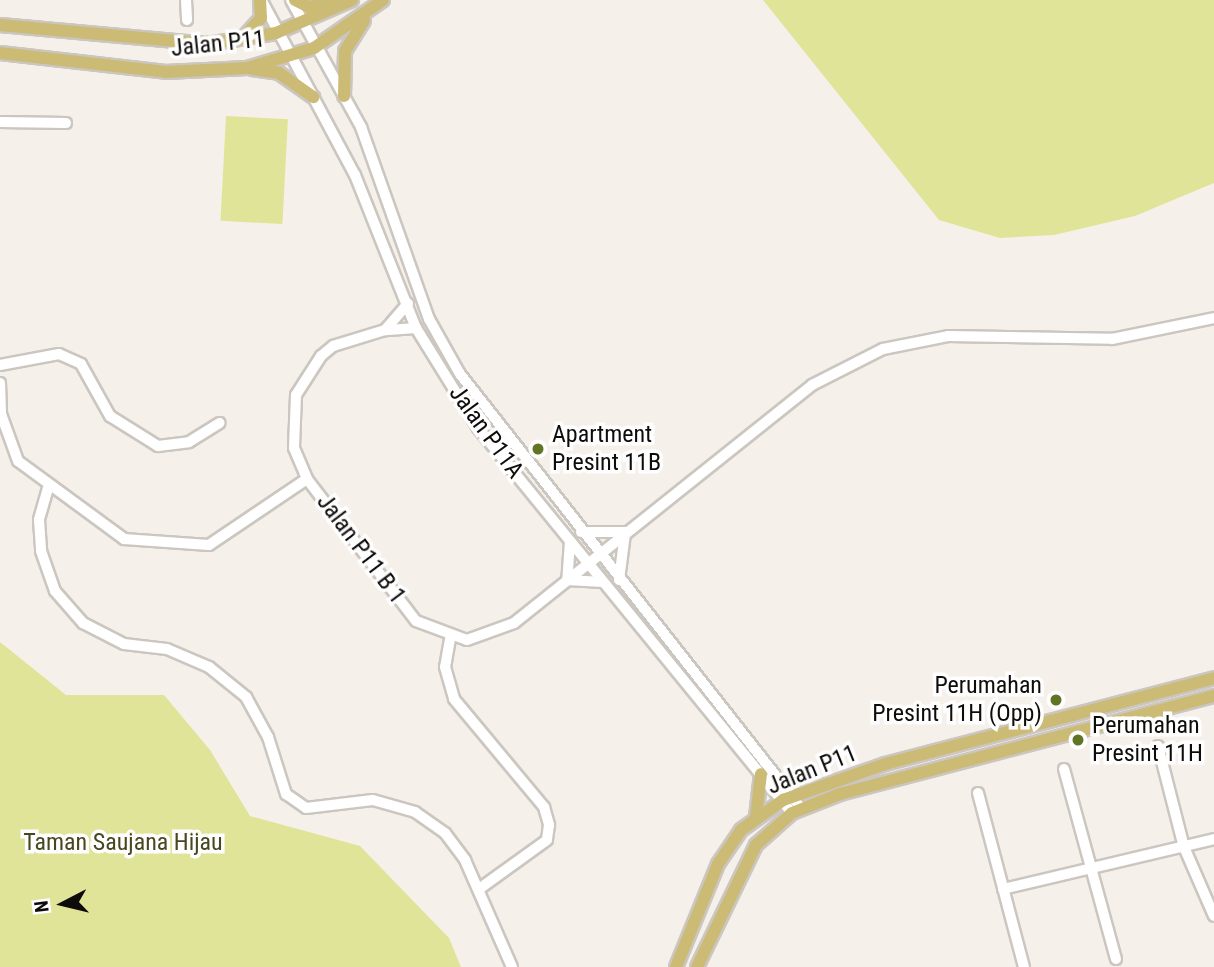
<!DOCTYPE html>
<html>
<head>
<meta charset="utf-8">
<style>
  body { margin:0 }
  #map { position:relative; width:1214px; height:967px; overflow:hidden; background:#f6f0ea; font-family:"Roboto Condensed",sans-serif }
  div>[style] { position:absolute }
  [style*='--x'] { left:calc(var(--x)*1px); top:calc(var(--y)*1px); width:calc(var(--w)*1px); rotate:calc(var(--a)*1deg) }
  .green>* { inset:0; background:#e0e499; transform-origin:0 0 }
  .roads { filter:drop-shadow(2px 0 #ccc6c0) drop-shadow(-2px 0 #ccc6c0) drop-shadow(0 2px #ccc6c0) drop-shadow(0 -2px #ccc6c0) }
  .minor>* { height:10px; margin:-5px; padding:0 5px; transform-origin:5px; border-radius:5px; background:#fff }
  .major>* { height:12px; margin:-6px; padding:0 6px; transform-origin:6px; border-radius:6px; background:#ccbb75 }
  .dots>* { width:19px; height:19px; translate:-50% -50%; box-sizing:border-box; border:4px solid #fefefe; border-radius:50% }
  span { translate:-50% -50%; white-space:nowrap; text-align:center; line-height:1.15; -webkit-text-stroke:7px #fefefe; paint-order:stroke }
  .street-label { font-size:24px; color:#0e0c0a }
  .poi-label { font-size:24px; color:#0e0c0a }
  .left { translate:0 -50%; text-align:left }
  .right { translate:-100% -50%; text-align:right }
  .park-label { font-size:24px; color:#47481f }
  .north { position:absolute; left:28px; top:869px; width:70px; height:70px; -webkit-text-stroke:5px #fefefe; paint-order:stroke; rotate:263deg; font-size:19px; font-weight:700; line-height:28px; text-align:center; color:#0e0c0a }
  .north::after { content:''; display:block; margin:auto; width:24px; height:32px; background:#0e0c0a; clip-path:polygon(50% 0,100% 100%,50% 72%,0 100%) }
</style>
</head>
<body>
<div id="map">
  <div class="green">
    <i style="clip-path:polygon(763px 0,1214px 0,1214px 183px,1135px 216px,1054px 235px,1000px 238px,939px 220px)"></i>
    <i style="left:226px;top:116px;width:62px;height:105px;rotate:3deg"></i>
    <i style="clip-path:polygon(0 642px,66px 695px,164px 695px,210px 750px,250px 816px,360px 846px,449px 938px,461px 967px,0 967px)"></i>
  </div>
  <div class="roads">
    <div class="minor">
      <i style="--x:186;--y:0;--w:20;--a:87"></i>
      <i style="--x:291;--y:0;--w:145;--a:61.1"></i>
      <i style="--x:361;--y:127;--w:204;--a:70.5"></i>
      <i style="--x:429;--y:319;--w:63;--a:60.6"></i>
      <i style="--x:460;--y:374;--w:552;--a:51.84"></i>
      <i style="--x:262;--y:1;--w:197;--a:61.9"></i>
      <i style="--x:355;--y:175;--w:165;--a:68.3"></i>
      <i style="--x:416;--y:328;--w:118;--a:58.2"></i>
      <i style="--x:478;--y:428;--w:497;--a:50.8"></i>
      <i style="--x:0;--y:122;--w:66;--a:0.9"></i>
      <i style="--x:416;--y:328;--w:31;--a:176"></i>
      <i style="--x:385;--y:330;--w:54;--a:162.9"></i>
      <i style="--x:333;--y:346;--w:16;--a:140"></i>
      <i style="--x:321;--y:356;--w:46;--a:122.7"></i>
      <i style="--x:296;--y:395;--w:53;--a:92.2"></i>
      <i style="--x:294;--y:448;--w:34;--a:67"></i>
      <i style="--x:307;--y:479;--w:179;--a:52.5"></i>
      <i style="--x:416;--y:621;--w:54;--a:20.4"></i>
      <i style="--x:467;--y:640;--w:50;--a:-19.9"></i>
      <i style="--x:514;--y:623;--w:381;--a:-38.6"></i>
      <i style="--x:812;--y:385;--w:80;--a:-26.9"></i>
      <i style="--x:883;--y:349;--w:66;--a:-11.3"></i>
      <i style="--x:948;--y:336;--w:164;--a:1"></i>
      <i style="--x:1112;--y:339;--w:104;--a:-11.6"></i>
      <i style="--x:385;--y:330;--w:35;--a:-49"></i>
      <i style="--x:0;--y:365;--w:60;--a:-10.6"></i>
      <i style="--x:59;--y:354;--w:24;--a:24"></i>
      <i style="--x:81;--y:364;--w:60;--a:60.9"></i>
      <i style="--x:110;--y:416;--w:57;--a:32"></i>
      <i style="--x:158;--y:446;--w:31;--a:-7"></i>
      <i style="--x:189;--y:442;--w:36;--a:-32"></i>
      <i style="--x:0;--y:383;--w:31;--a:88"></i>
      <i style="--x:1;--y:414;--w:50;--a:70.1"></i>
      <i style="--x:18;--y:461;--w:132;--a:36.3"></i>
      <i style="--x:124;--y:539;--w:85;--a:4"></i>
      <i style="--x:209;--y:545;--w:118;--a:-34"></i>
      <i style="--x:48;--y:488;--w:33;--a:106"></i>
      <i style="--x:39;--y:520;--w:31;--a:86"></i>
      <i style="--x:41;--y:551;--w:42;--a:70.7"></i>
      <i style="--x:55;--y:591;--w:43;--a:48.8"></i>
      <i style="--x:83;--y:623;--w:46;--a:27.1"></i>
      <i style="--x:124;--y:644;--w:43;--a:6.6"></i>
      <i style="--x:167;--y:649;--w:46;--a:23.2"></i>
      <i style="--x:209;--y:667;--w:48;--a:39"></i>
      <i style="--x:246;--y:697;--w:46;--a:61.2"></i>
      <i style="--x:268;--y:737;--w:60;--a:72.5"></i>
      <i style="--x:286;--y:794;--w:24;--a:35"></i>
      <i style="--x:306;--y:808;--w:67;--a:-6.8"></i>
      <i style="--x:373;--y:800;--w:44;--a:15.9"></i>
      <i style="--x:415;--y:812;--w:37;--a:35"></i>
      <i style="--x:445;--y:833;--w:34;--a:53"></i>
      <i style="--x:465;--y:860;--w:117;--a:66.3"></i>
      <i style="--x:581;--y:532;--w:46;--a:0"></i>
      <i style="--x:570;--y:541;--w:39;--a:94"></i>
      <i style="--x:567;--y:580;--w:36;--a:3"></i>
      <i style="--x:619;--y:580;--w:46;--a:-82.6"></i>
      <i style="--x:450;--y:639;--w:28;--a:100"></i>
      <i style="--x:445;--y:667;--w:33;--a:74"></i>
      <i style="--x:454;--y:699;--w:141;--a:50.2"></i>
      <i style="--x:544;--y:807;--w:19;--a:74"></i>
      <i style="--x:549;--y:825;--w:15;--a:98"></i>
      <i style="--x:547;--y:840;--w:84;--a:144.2"></i>
      <i style="--x:1158;--y:746;--w:104;--a:75.6"></i>
      <i style="--x:1184;--y:847;--w:75;--a:66.5"></i>
      <i style="--x:1064;--y:769;--w:197;--a:74.7"></i>
      <i style="--x:978;--y:793;--w:180;--a:75.2"></i>
      <i style="--x:1003;--y:889;--w:217;--a:-13.3"></i>
    </div>
    <div class="major">
      <i style="--x:295;--y:0;--w:16;--a:27"></i>
      <i style="--x:309;--y:7;--w:33;--a:-11"></i>
      <i style="--x:0;--y:25;--w:209;--a:5.2"></i>
      <i style="--x:208;--y:44;--w:69;--a:-9.2"></i>
      <i style="--x:276;--y:33;--w:83;--a:-23.5"></i>
      <i style="--x:243;--y:38;--w:27;--a:-48"></i>
      <i style="--x:261;--y:18;--w:18;--a:-93"></i>
      <i style="--x:0;--y:53;--w:167;--a:6.5"></i>
      <i style="--x:166;--y:72;--w:81;--a:-2.8"></i>
      <i style="--x:247;--y:68;--w:70;--a:-16.6"></i>
      <i style="--x:314;--y:48;--w:84;--a:-34.8"></i>
      <i style="--x:252;--y:69;--w:27;--a:8"></i>
      <i style="--x:279;--y:73;--w:42;--a:35.2"></i>
      <i style="--x:344;--y:96;--w:45;--a:-88.7"></i>
      <i style="--x:345;--y:51;--w:36;--a:-58"></i>
      <i style="--x:756;--y:817;--w:43;--a:-83.4"></i>
      <i style="--x:676;--y:967;--w:111;--a:-67.8"></i>
      <i style="--x:718;--y:864;--w:41;--a:-55.9"></i>
      <i style="--x:741;--y:830;--w:52;--a:-35.5"></i>
      <i style="--x:783;--y:800;--w:108;--a:-19.4"></i>
      <i style="--x:885;--y:764;--w:340;--a:-14.6"></i>
      <i style="--x:697;--y:967;--w:136;--a:-64.2"></i>
      <i style="--x:756;--y:845;--w:48;--a:-41.6"></i>
      <i style="--x:792;--y:813;--w:52;--a:-21.6"></i>
      <i style="--x:840;--y:794;--w:387;--a:-14.7"></i>
    </div>
  </div>
  <div class="dots">
    <i style="left:538px;top:449px;background:#617525"></i>
    <i style="left:1056px;top:700px;background:#617525"></i>
    <i style="left:1078px;top:740px;background:#617525"></i>
  </div>
  <div class="street-label">
    <span style="left:218px;top:44px;rotate:-6deg">Jalan P11</span>
    <span style="left:486px;top:432px;rotate:54deg">Jalan P11A</span>
    <span style="left:361px;top:549px;rotate:53deg">Jalan P11 B 1</span>
    <span style="left:812px;top:770px;rotate:-22deg">Jalan P11</span>
  </div>
  <div class="poi-label">
    <span class="left" style="left:552px;top:449px">Apartment<br>Presint 11B</span>
    <span class="right" style="left:1042px;top:700px">Perumahan<br>Presint 11H (Opp)</span>
    <span class="left" style="left:1092px;top:740px">Perumahan<br>Presint 11H</span>
  </div>
  <div class="park-label">
    <span style="left:123px;top:843px">Taman Saujana Hijau</span>
  </div>
  <div class="north">N</div>
</div>
</body>
</html>
